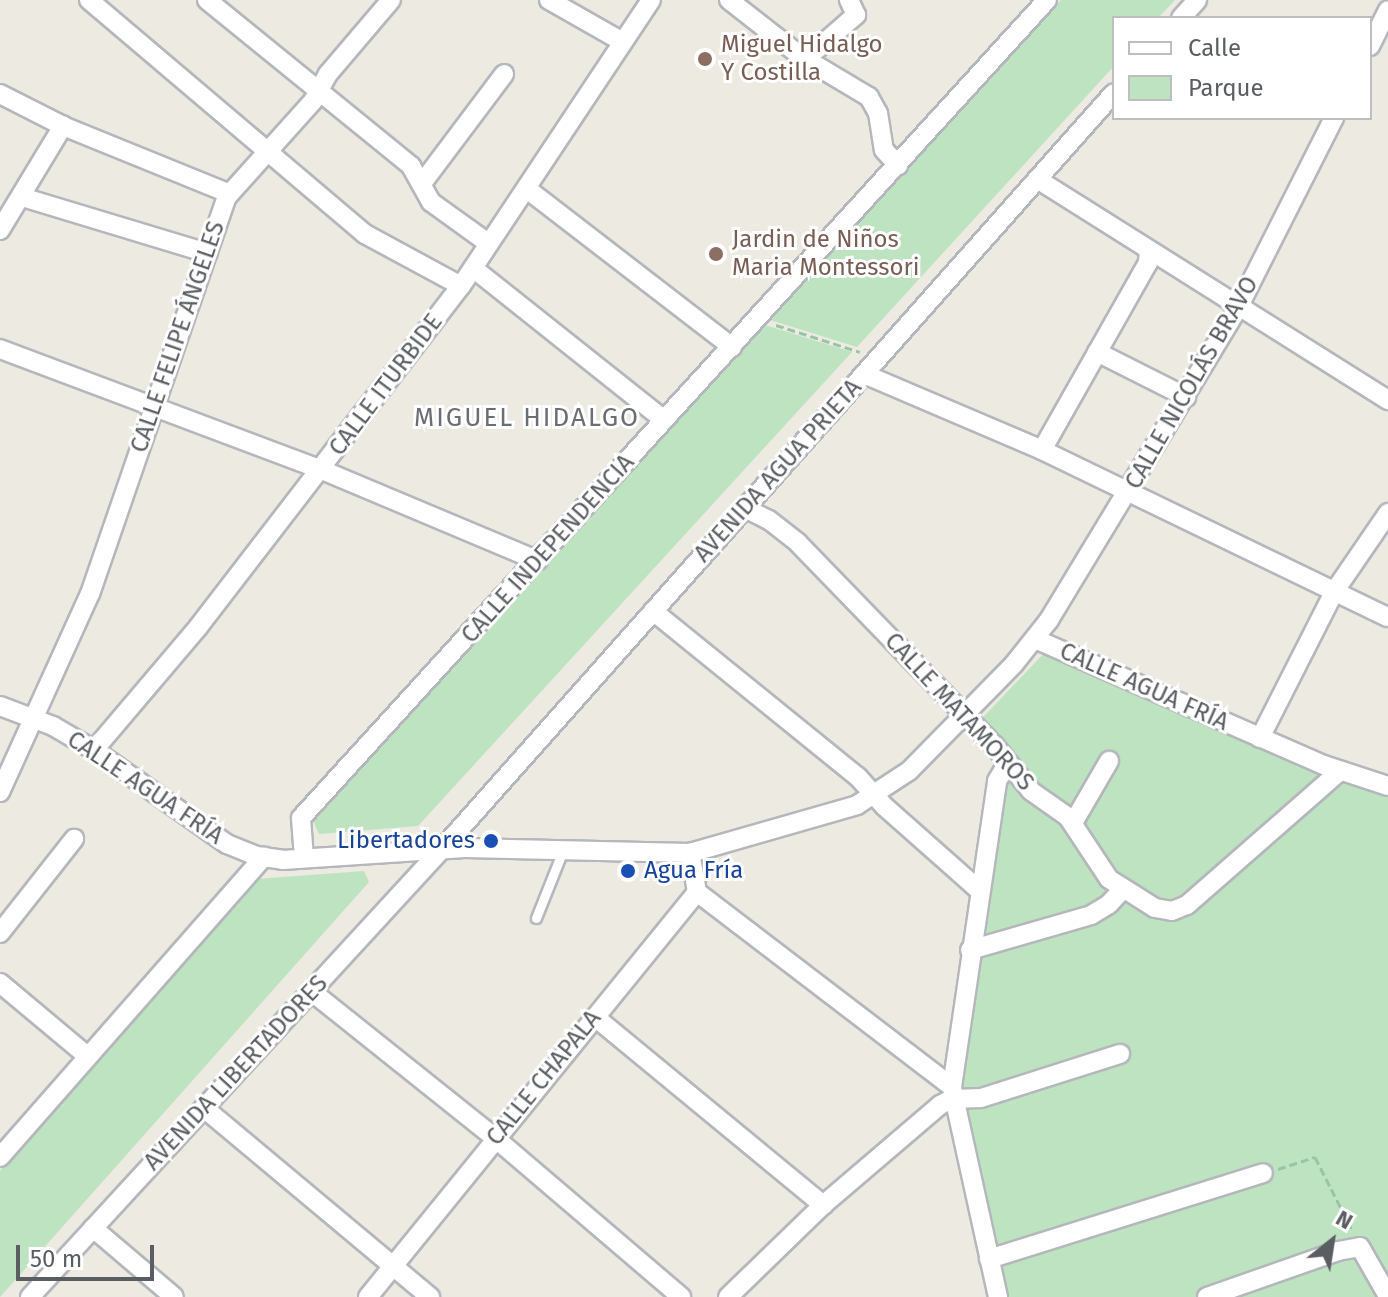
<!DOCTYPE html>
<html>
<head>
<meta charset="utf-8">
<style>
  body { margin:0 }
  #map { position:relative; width:1388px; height:1297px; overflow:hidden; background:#eceae1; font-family:"Fira Sans",sans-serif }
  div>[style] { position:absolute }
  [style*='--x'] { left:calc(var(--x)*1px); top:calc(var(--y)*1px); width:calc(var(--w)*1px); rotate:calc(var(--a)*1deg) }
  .green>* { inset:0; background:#bee3c0 }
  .path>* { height:3px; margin-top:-1.5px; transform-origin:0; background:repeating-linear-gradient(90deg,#98c4a7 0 8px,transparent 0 12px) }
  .roads { filter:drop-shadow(2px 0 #b4b7bb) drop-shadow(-2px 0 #b4b7bb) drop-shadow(0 2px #b4b7bb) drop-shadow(0 -2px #b4b7bb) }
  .service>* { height:9px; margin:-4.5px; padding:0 4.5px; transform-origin:4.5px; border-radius:4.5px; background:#fff }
  .minor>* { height:18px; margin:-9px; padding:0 9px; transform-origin:9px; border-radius:9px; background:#fff }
  .dots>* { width:22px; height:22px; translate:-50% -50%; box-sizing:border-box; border:4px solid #fff; border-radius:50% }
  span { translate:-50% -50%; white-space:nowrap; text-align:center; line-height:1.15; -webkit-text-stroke:6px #fff; paint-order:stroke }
  .education-label { font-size:24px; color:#785e54 }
  .left { translate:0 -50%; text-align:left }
  .street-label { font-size:24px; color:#5a5d62 }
  .transit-label { font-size:24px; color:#164399 }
  .right { translate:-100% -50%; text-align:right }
  .neighbourhood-label { font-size:26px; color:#6b6f74; letter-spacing:2px }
  .legend { position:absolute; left:1112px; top:16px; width:260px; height:104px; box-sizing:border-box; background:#fff; border:2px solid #bdbec0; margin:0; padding:10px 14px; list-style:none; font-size:24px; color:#5a5d62 }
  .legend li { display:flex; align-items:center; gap:16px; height:40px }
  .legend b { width:40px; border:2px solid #bdbec0 }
  .north { position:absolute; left:1292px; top:1201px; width:80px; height:80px; -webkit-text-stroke:6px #fff; paint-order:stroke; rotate:30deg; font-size:22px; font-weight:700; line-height:32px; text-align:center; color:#5a5d62 }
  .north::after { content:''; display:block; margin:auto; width:28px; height:36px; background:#5a5d62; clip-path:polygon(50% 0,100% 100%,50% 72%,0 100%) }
  .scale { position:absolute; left:16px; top:1245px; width:138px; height:36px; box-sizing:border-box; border:4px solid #5a5d62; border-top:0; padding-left:10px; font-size:24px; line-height:28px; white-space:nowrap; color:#5a5d62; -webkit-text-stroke:6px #fff; paint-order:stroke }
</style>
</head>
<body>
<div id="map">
  <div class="green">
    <i style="clip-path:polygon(1061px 0,1175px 0,1158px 18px,1114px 18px,1114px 66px,857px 347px,770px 320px)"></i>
    <i style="clip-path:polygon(765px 325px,852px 352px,418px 826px,319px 834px,313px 821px)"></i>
    <i style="clip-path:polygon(1048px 649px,1388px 783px,1388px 1297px,1006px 1297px,953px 1086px,995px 768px,972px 729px)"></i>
    <i style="clip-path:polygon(364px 871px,369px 882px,0 1297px,0 1171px,256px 879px)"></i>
  </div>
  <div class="path">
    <i style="--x:776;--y:325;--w:88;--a:17.8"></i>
    <i style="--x:1278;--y:1169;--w:39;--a:-18"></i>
    <i style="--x:1315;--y:1157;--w:82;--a:63.1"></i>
  </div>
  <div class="roads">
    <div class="service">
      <i style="--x:536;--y:918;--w:73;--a:-68.3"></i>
    </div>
    <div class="minor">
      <i style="--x:89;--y:0;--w:362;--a:40.3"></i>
      <i style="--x:365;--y:234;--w:109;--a:28.4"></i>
      <i style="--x:207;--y:0;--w:263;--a:39.1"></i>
      <i style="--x:411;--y:166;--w:41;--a:60.9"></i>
      <i style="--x:431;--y:202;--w:70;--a:35.7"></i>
      <i style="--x:549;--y:0;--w:85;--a:29.6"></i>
      <i style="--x:729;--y:0;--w:93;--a:38"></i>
      <i style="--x:802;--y:57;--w:78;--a:30.8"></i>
      <i style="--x:869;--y:97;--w:18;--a:61"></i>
      <i style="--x:878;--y:113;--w:37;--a:81"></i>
      <i style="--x:884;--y:150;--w:21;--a:47"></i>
      <i style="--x:1181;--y:18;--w:24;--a:-48"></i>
      <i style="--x:1370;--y:46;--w:40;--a:-63.4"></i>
      <i style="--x:802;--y:57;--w:17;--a:-28"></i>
      <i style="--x:817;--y:49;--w:52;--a:-41.1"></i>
      <i style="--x:856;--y:15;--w:17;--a:-115"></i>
      <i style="--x:0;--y:94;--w:71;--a:26.9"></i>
      <i style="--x:63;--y:126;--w:178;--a:22.1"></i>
      <i style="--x:1037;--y:179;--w:415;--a:32.2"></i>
      <i style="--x:423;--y:182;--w:135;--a:-53.1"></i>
      <i style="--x:527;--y:189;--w:259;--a:37.6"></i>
      <i style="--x:22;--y:197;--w:194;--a:16.8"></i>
      <i style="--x:0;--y:230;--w:122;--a:-58.8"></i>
      <i style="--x:473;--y:268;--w:244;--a:38.5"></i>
      <i style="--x:0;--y:349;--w:344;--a:20.6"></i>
      <i style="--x:322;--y:470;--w:234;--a:22.8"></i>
      <i style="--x:1097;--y:352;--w:100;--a:26.8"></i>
      <i style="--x:864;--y:374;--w:194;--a:23.1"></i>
      <i style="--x:1042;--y:450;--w:384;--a:25.8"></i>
      <i style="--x:1042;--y:450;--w:215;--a:-60.5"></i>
      <i style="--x:1148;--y:263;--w:13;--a:-86"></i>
      <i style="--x:745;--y:508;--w:27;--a:27"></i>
      <i style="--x:769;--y:520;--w:37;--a:38"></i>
      <i style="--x:798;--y:543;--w:281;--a:45.9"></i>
      <i style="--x:994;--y:745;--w:59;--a:51.2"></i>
      <i style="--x:1031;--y:791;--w:45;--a:35.1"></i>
      <i style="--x:1068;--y:817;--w:74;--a:56.5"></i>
      <i style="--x:1109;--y:879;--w:54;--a:32.2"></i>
      <i style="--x:1155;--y:908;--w:17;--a:10"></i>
      <i style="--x:1172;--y:911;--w:16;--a:-22"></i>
      <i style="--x:1187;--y:905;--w:203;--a:-41.2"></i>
      <i style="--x:653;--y:611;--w:264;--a:39"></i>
      <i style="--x:858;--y:777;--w:39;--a:48"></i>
      <i style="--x:884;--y:806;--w:127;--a:41.5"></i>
      <i style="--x:1035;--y:639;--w:315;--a:23.6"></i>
      <i style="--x:1324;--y:765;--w:67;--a:18.2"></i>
      <i style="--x:0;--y:706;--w:57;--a:20.7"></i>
      <i style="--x:53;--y:726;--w:48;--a:30.3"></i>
      <i style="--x:94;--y:750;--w:163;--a:35.3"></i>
      <i style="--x:227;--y:844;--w:31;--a:22"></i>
      <i style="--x:256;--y:856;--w:27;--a:8"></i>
      <i style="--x:283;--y:860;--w:182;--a:-3.8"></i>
      <i style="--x:465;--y:848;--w:225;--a:1.3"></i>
      <i style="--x:690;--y:853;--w:174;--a:-16"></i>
      <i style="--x:857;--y:805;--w:62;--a:-33.2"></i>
      <i style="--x:909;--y:771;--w:150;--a:-45.5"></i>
      <i style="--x:1014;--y:664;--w:56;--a:-51.5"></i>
      <i style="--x:1049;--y:620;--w:367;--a:-58.8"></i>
      <i style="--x:1239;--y:306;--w:211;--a:-63.2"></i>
      <i style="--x:1260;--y:738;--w:164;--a:-63.1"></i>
      <i style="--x:1334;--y:592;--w:96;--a:-55.6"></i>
      <i style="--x:94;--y:750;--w:162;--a:-49.7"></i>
      <i style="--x:199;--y:626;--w:429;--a:-52.4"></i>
      <i style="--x:461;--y:286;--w:343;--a:-56.4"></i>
      <i style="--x:0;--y:792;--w:217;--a:-65.6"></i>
      <i style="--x:90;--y:594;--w:419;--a:-71"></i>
      <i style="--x:226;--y:198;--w:130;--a:-48.1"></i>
      <i style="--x:313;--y:101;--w:31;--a:-61"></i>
      <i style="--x:328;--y:74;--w:97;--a:-49.6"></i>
      <i style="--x:1073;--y:823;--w:72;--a:-59.9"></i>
      <i style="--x:304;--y:858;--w:40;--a:-94.3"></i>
      <i style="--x:301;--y:818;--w:1107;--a:-47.64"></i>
      <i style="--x:697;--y:892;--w:321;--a:37.4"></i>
      <i style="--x:0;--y:933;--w:120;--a:-51.8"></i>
      <i style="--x:970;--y:950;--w:126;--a:-16.1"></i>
      <i style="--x:1091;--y:915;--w:21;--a:-31"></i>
      <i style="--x:1109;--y:904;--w:21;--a:-47"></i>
      <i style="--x:0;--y:983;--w:112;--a:39.9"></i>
      <i style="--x:311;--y:991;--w:236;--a:38.6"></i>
      <i style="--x:495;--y:1138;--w:245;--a:40.5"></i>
      <i style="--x:595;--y:1017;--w:296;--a:39.5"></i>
      <i style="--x:204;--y:1108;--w:295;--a:39.9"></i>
      <i style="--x:0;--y:1157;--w:400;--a:-48.7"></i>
      <i style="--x:93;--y:1228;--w:106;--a:40.4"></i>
      <i style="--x:989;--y:1259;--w:287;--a:-17.4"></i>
      <i style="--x:30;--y:1297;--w:609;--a:-47.4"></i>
      <i style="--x:442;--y:849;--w:1011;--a:-48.37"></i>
      <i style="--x:368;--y:1297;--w:522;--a:-50.91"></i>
      <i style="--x:697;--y:892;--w:40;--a:-100"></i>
      <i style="--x:728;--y:1297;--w:132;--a:-44.1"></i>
      <i style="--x:823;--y:1205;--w:154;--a:-40.5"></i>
      <i style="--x:940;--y:1105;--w:13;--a:-27"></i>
      <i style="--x:952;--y:1099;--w:29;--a:-2"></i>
      <i style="--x:981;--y:1098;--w:146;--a:-17.6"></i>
      <i style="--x:998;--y:1297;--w:215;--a:-102.4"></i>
      <i style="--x:952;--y:1087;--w:309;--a:-81.6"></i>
      <i style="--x:997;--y:781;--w:21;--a:-59"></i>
      <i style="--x:1207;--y:1297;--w:139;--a:-19.3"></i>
      <i style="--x:1338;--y:1251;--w:22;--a:-10"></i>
      <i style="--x:1360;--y:1247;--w:56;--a:60.3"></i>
    </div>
  </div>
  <div class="dots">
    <i style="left:705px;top:59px;background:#8d6e63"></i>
    <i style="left:716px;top:254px;background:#8d6e63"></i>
    <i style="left:491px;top:841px;background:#1a4fb4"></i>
    <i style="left:628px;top:871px;background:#1a4fb4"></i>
  </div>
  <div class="education-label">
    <span class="left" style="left:721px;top:59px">Miguel Hidalgo<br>Y Costilla</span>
    <span class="left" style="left:732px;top:254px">Jardin de Niños<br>Maria Montessori</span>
  </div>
  <div class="street-label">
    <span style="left:178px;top:337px;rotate:-71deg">CALLE FELIPE ÁNGELES</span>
    <span style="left:1192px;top:383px;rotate:-60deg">CALLE NICOLÁS BRAVO</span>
    <span style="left:386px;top:385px;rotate:-53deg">CALLE ITURBIDE</span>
    <span style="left:778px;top:471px;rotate:-48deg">AVENIDA AGUA PRIETA</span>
    <span style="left:548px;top:549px;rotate:-48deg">CALLE INDEPENDENCIA</span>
    <span style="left:1144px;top:687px;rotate:24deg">CALLE AGUA FRÍA</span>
    <span style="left:959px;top:712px;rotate:47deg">CALLE MATAMOROS</span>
    <span style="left:145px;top:788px;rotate:34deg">CALLE AGUA FRÍA</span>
    <span style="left:236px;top:1073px;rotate:-47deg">AVENIDA LIBERTADORES</span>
    <span style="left:544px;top:1078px;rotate:-51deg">CALLE CHAPALA</span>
  </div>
  <div class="transit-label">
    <span class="right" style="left:475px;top:841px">Libertadores</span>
    <span class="left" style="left:644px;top:871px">Agua Fría</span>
  </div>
  <div class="neighbourhood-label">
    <span style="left:527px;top:418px">MIGUEL HIDALGO</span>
  </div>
  <ul class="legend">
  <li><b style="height:10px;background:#fff"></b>Calle</li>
  <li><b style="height:22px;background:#bee3c0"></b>Parque</li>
  </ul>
  <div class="north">N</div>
  <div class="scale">50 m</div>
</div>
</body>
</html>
